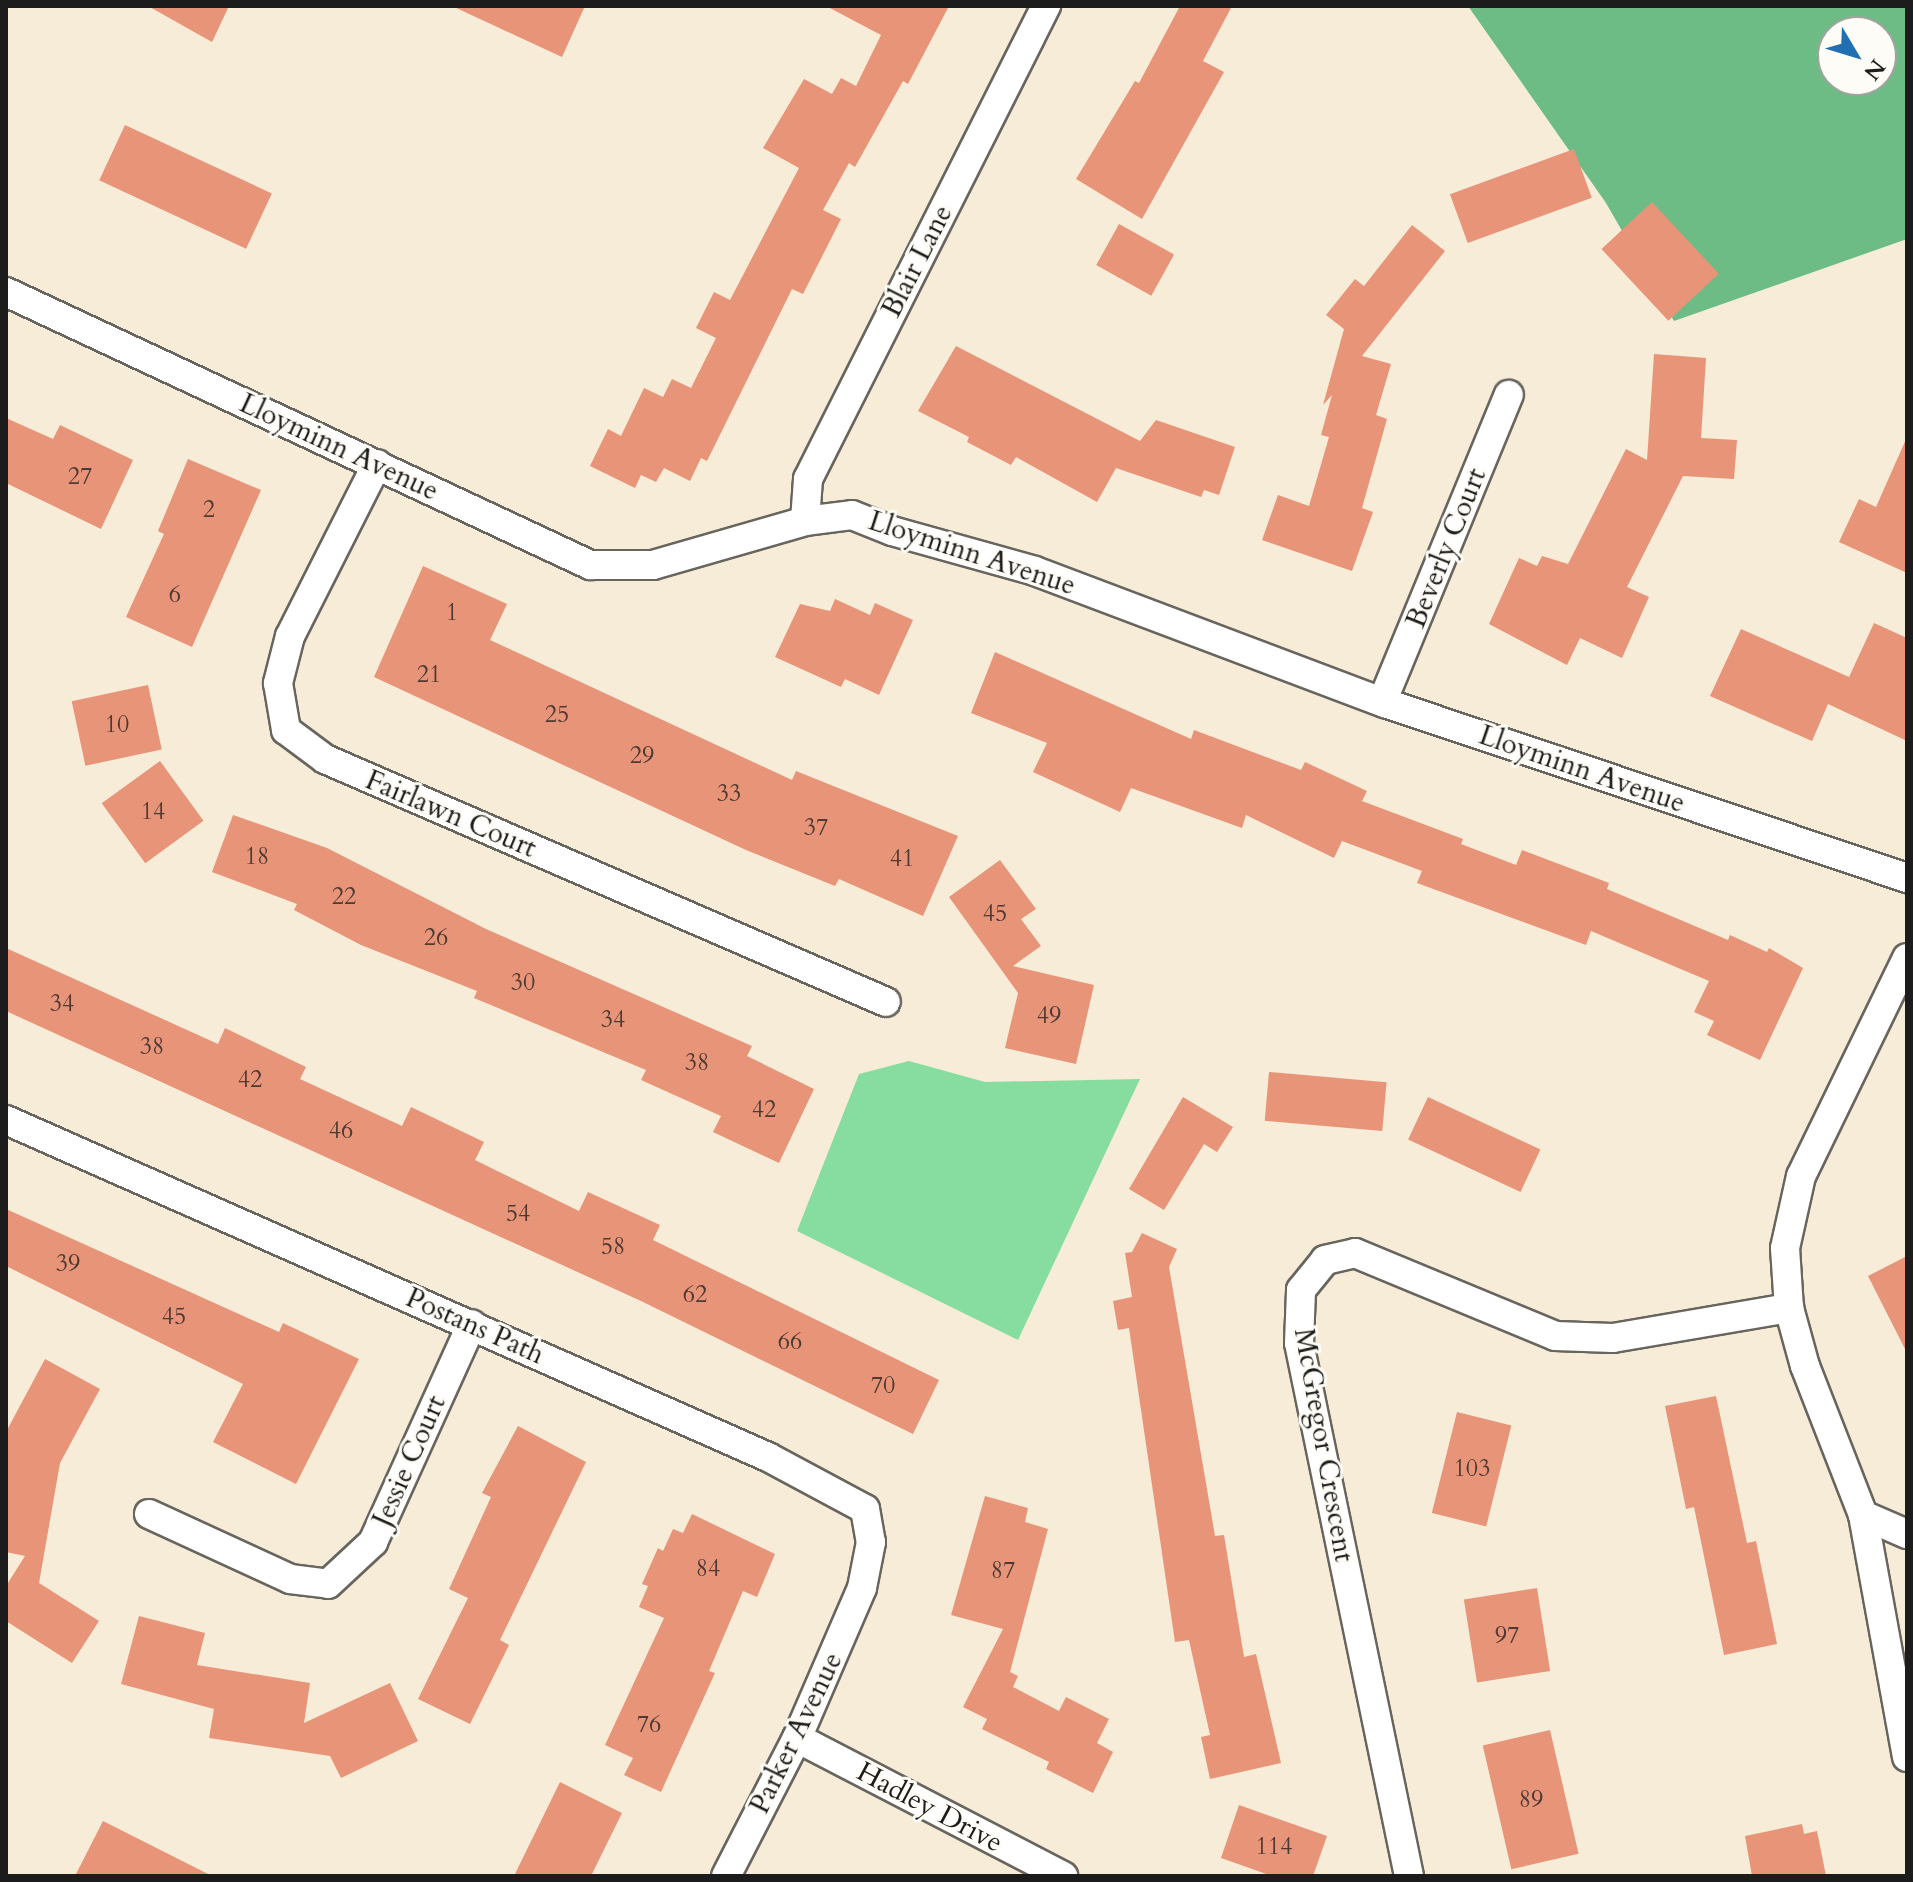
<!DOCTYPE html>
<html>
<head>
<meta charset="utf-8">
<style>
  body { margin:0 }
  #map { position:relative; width:1913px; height:1882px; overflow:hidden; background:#f6ecd8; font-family:Cardo,serif }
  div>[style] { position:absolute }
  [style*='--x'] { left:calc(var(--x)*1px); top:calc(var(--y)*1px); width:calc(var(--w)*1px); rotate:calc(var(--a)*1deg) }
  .green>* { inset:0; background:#87dc9f }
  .forest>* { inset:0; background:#6dbc86 }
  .building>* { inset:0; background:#e79478; transform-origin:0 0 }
  .roads { filter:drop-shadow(2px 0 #68655e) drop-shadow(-2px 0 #68655e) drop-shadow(0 2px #68655e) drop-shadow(0 -2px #68655e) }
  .street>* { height:28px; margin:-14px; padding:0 14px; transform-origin:14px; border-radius:14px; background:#fff }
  span { translate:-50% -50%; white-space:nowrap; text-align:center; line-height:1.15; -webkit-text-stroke:6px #fdfcf7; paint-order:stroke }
  .number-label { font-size:24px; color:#4f3a33 }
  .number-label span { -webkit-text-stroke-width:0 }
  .street-label { font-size:28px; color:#1c1c1c }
  .frame { position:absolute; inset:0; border:8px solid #1c1c1c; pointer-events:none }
  .north { position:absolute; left:1817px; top:16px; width:80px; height:80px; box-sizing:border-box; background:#fdfcf7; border:2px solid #a3a29f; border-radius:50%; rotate:128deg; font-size:22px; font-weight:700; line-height:32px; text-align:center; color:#1c1c1c }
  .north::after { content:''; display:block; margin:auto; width:28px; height:36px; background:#1f6fb2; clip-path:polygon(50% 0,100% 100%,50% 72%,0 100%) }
</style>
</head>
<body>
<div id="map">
  <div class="green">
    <i style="clip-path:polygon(909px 1061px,985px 1082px,1140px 1079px,1018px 1340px,797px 1231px,859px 1074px)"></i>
  </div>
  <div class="forest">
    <i style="clip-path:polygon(evenodd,1468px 6px,1907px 6px,1907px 239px,1674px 321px,1606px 203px,1468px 6px,1833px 32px,1881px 32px,1881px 80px,1833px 80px,1833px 32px)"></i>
  </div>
  <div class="building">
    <i style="clip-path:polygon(148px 6px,229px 6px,212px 42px)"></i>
    <i style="clip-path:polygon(452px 6px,585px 6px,562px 57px)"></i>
    <i style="clip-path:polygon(826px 6px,949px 6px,908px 84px,903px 81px,855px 167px,849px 163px,823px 210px,841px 219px,803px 294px,792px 289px,707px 461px,701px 458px,690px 481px,664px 468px,656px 482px,641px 475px,635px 488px,590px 466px,608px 429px,621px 436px,644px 388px,663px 397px,672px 379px,691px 388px,716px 338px,696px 328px,714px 292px,730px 300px,799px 168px,763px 148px,804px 79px,832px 94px,841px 78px,856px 86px,881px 35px)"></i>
    <i style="clip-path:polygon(1180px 6px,1232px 6px,1203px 61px,1224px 72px,1142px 219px,1076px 179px,1135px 81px,1139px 83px)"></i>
    <i style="left:125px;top:125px;width:162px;height:61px;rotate:25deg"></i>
    <i style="left:1574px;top:149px;width:52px;height:132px;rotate:70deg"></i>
    <i style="left:1652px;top:202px;width:98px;height:69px;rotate:47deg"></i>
    <i style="left:1119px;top:224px;width:63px;height:47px;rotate:29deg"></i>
    <i style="clip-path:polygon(1412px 225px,1445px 251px,1362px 356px,1391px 364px,1376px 415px,1387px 419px,1362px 508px,1373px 512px,1352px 571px,1262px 540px,1278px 495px,1309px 506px,1329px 437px,1321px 435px,1332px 395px,1323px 405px,1344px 329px,1326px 315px,1355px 279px,1364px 286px)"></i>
    <i style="clip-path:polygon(956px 346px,1140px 441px,1156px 420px,1235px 447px,1219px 495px,1204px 490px,1201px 497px,1116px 468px,1097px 502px,1016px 457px,1011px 465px,967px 442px,969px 437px,918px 411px)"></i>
    <i style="clip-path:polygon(1654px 354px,1706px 358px,1701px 438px,1737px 440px,1734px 479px,1683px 476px,1627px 587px,1649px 597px,1622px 658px,1580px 638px,1567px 665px,1489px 624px,1519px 558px,1537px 566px,1542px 556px,1568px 564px,1626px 449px,1647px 460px)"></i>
    <i style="clip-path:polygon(6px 418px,53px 439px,60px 425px,133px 460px,101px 529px,6px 483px)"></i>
    <i style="clip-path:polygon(1907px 437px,1907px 573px,1839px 542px,1859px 499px,1876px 507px)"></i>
    <i style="clip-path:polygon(188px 459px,261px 490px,192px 647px,126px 617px,164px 534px,158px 531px)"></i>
    <i style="clip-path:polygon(423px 566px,507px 604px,490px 640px,792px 780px,796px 771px,958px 836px,923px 916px,839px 879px,835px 886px,746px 850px,374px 677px)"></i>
    <i style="clip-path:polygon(835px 599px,870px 615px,875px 603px,913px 620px,879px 695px,845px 679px,841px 687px,775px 657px,800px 604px,830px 611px)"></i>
    <i style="clip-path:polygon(1874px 623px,1907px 638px,1907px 741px,1828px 704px,1812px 741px,1710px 696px,1741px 629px,1849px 677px)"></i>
    <i style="clip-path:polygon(995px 652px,1191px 739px,1194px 730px,1301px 770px,1305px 762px,1367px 791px,1362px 801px,1463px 839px,1461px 844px,1516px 865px,1522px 850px,1609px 883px,1607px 889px,1728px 940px,1730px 935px,1767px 952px,1769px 948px,1803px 968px,1760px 1060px,1707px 1035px,1714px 1021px,1694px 1012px,1709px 981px,1591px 931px,1586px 945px,1417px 883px,1422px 871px,1342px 841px,1334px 858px,1246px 815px,1242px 828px,1131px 788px,1120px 812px,1033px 772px,1047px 743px,971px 713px)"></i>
    <i style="left:148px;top:685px;width:66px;height:78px;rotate:78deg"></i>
    <i style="left:160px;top:761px;width:74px;height:72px;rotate:54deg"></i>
    <i style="clip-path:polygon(233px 815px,327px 848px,486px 929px,752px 1046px,747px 1056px,814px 1089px,779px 1163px,713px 1132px,721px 1116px,641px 1080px,646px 1070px,474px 998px,477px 991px,361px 945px,294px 910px,297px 904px,212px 872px)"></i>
    <i style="clip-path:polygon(1000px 860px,1036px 909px,1021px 919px,1041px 946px,1013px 966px,1094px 985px,1076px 1064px,1005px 1048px,1018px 993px,949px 897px)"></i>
    <i style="clip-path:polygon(6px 948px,218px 1044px,225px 1028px,306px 1067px,300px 1079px,402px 1126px,411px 1107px,484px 1142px,475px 1160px,579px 1211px,588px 1192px,660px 1225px,653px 1240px,939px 1380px,913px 1434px,641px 1301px,6px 1011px)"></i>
    <i style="left:1269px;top:1072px;width:118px;height:49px;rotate:5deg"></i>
    <i style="clip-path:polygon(1183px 1097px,1233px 1127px,1217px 1152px,1204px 1144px,1164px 1210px,1129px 1189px)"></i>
    <i style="left:1428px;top:1097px;width:124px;height:47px;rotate:25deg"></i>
    <i style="clip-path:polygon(6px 1209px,279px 1332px,283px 1323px,359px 1359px,296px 1484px,213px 1442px,243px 1384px,6px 1266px)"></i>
    <i style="clip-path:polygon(1142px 1233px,1177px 1249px,1169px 1267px,1215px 1536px,1224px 1535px,1244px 1657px,1256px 1654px,1281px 1763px,1210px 1779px,1201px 1737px,1210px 1735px,1189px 1640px,1175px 1642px,1129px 1328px,1118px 1330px,1113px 1301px,1132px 1297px,1125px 1253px,1132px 1252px)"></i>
    <i style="clip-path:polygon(1907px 1256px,1907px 1353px,1868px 1276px)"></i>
    <i style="clip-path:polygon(45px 1359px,100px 1389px,60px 1463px,39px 1583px,99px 1621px,72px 1663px,6px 1621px,6px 1586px,25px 1556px,6px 1552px,6px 1432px)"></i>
    <i style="clip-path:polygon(1716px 1396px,1747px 1543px,1756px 1541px,1777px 1644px,1724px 1655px,1694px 1507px,1686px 1509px,1665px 1406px)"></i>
    <i style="left:1457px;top:1412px;width:56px;height:104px;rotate:14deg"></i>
    <i style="clip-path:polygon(518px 1426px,586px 1462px,500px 1640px,509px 1645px,470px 1724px,418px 1699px,468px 1598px,449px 1589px,491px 1497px,482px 1493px)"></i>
    <i style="clip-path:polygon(985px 1496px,1028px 1508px,1025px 1522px,1048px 1529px,1010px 1672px,1018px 1676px,1013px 1687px,1059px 1711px,1066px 1697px,1109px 1719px,1097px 1743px,1113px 1752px,1093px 1793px,1046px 1769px,1049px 1762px,982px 1729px,987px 1719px,963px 1707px,1003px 1629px,951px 1615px)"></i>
    <i style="clip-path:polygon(692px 1514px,775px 1554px,757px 1597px,743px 1591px,709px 1671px,715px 1673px,661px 1792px,624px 1775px,633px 1758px,605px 1745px,664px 1618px,639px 1607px,648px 1586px,642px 1584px,658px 1548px,663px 1551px,673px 1529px,683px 1533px)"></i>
    <i style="left:1537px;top:1588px;width:84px;height:74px;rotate:81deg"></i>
    <i style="clip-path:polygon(139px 1616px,205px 1633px,197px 1665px,310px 1683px,304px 1723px,390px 1683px,418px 1741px,341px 1778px,330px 1756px,209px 1738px,214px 1709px,121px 1684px)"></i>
    <i style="left:1550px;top:1730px;width:127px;height:69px;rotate:77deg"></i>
    <i style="clip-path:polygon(560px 1782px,622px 1813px,591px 1876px,514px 1876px)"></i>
    <i style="clip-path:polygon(1239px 1805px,1327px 1836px,1313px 1876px,1272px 1876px,1221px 1858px)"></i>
    <i style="clip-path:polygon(103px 1821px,212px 1876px,75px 1876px)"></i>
    <i style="clip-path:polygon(1802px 1824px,1804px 1834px,1817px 1831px,1826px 1876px,1752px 1876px,1745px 1836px)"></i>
  </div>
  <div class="roads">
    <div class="street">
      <i style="--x:6;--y:292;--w:645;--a:25.05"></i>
      <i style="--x:590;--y:565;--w:63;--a:0"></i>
      <i style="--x:653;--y:565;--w:158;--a:-16.1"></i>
      <i style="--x:805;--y:521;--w:47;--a:-7.3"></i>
      <i style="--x:852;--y:515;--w:43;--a:21.8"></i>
      <i style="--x:892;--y:531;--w:148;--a:15.6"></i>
      <i style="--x:1035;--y:571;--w:374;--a:20.7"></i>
      <i style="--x:1385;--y:703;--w:551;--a:18.53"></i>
      <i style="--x:377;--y:464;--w:193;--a:116.8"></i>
      <i style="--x:290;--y:636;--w:49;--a:104.3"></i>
      <i style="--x:278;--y:683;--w:48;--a:80.3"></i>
      <i style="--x:286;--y:730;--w:49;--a:36.6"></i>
      <i style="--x:325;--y:759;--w:611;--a:23.42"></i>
      <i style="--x:805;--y:521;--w:42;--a:-85.9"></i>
      <i style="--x:808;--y:479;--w:530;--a:-63.29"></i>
      <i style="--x:1383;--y:700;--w:330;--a:-67.6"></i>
      <i style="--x:1907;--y:958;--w:242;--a:115.9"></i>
      <i style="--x:1801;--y:1176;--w:74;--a:102.5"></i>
      <i style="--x:1785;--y:1248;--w:60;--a:86.2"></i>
      <i style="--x:1789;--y:1308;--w:60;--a:74.6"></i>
      <i style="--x:1805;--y:1366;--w:160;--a:68.7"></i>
      <i style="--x:1863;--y:1515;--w:246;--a:79.7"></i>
      <i style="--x:6;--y:1120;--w:833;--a:23.86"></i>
      <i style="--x:768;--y:1457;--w:110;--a:28.2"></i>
      <i style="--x:865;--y:1509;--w:34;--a:80"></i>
      <i style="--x:871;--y:1542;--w:47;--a:101.1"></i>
      <i style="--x:862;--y:1588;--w:163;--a:113.4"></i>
      <i style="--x:797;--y:1738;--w:155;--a:117.2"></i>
      <i style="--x:149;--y:1514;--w:155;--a:24.7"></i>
      <i style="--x:290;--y:1579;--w:38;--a:7"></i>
      <i style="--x:328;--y:1584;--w:62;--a:-43"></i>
      <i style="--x:373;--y:1542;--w:239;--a:-65.6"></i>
      <i style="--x:1863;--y:1515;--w:48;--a:23.4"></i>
      <i style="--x:797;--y:1738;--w:300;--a:27.4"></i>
      <i style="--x:1409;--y:1876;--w:544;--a:-101.66"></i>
      <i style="--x:1299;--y:1343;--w:53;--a:-87.8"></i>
      <i style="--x:1301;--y:1290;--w:38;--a:-51"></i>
      <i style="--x:1325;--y:1260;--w:31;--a:-13"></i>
      <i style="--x:1355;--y:1253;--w:217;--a:22.5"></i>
      <i style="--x:1555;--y:1336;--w:58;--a:2"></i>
      <i style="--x:1613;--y:1338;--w:179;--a:-9.7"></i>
    </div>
  </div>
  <div class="number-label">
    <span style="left:80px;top:477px">27</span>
    <span style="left:209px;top:510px">2</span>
    <span style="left:175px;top:595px">6</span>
    <span style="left:452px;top:613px">1</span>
    <span style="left:429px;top:675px">21</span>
    <span style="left:557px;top:715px">25</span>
    <span style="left:117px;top:725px">10</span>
    <span style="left:642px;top:756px">29</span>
    <span style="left:729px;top:794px">33</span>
    <span style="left:153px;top:812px">14</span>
    <span style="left:816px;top:828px">37</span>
    <span style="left:257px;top:857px">18</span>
    <span style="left:902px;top:859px">41</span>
    <span style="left:344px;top:897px">22</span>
    <span style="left:995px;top:914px">45</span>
    <span style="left:436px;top:938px">26</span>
    <span style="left:523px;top:983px">30</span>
    <span style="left:62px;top:1004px">34</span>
    <span style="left:1049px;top:1016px">49</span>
    <span style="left:613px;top:1020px">34</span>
    <span style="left:152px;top:1047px">38</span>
    <span style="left:697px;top:1063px">38</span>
    <span style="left:250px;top:1080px">42</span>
    <span style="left:764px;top:1110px">42</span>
    <span style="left:341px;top:1131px">46</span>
    <span style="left:518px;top:1214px">54</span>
    <span style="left:613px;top:1247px">58</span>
    <span style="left:68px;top:1264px">39</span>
    <span style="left:695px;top:1295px">62</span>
    <span style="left:174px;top:1317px">45</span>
    <span style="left:790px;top:1342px">66</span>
    <span style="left:883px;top:1386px">70</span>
    <span style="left:1472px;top:1469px">103</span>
    <span style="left:708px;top:1569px">84</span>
    <span style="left:1003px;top:1571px">87</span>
    <span style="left:1507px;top:1636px">97</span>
    <span style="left:649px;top:1725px">76</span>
    <span style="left:1531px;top:1800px">89</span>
    <span style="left:1274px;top:1847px">114</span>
  </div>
  <div class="street-label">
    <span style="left:917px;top:261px;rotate:-63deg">Blair Lane</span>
    <span style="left:339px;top:447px;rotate:25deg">Lloyminn Avenue</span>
    <span style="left:1446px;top:548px;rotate:-68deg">Beverly Court</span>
    <span style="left:972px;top:553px;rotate:18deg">Lloyminn Avenue</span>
    <span style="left:1582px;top:769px;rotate:19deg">Lloyminn Avenue</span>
    <span style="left:451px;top:814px;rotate:23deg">Fairlawn Court</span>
    <span style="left:475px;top:1326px;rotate:24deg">Postans Path</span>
    <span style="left:1324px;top:1445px;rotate:80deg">McGregor Crescent</span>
    <span style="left:409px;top:1461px;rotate:-66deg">Jessie Court</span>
    <span style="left:796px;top:1733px;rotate:-64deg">Parker Avenue</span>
    <span style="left:930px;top:1807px;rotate:28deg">Hadley Drive</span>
  </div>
  <div class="frame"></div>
  <div class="north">N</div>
</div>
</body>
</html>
